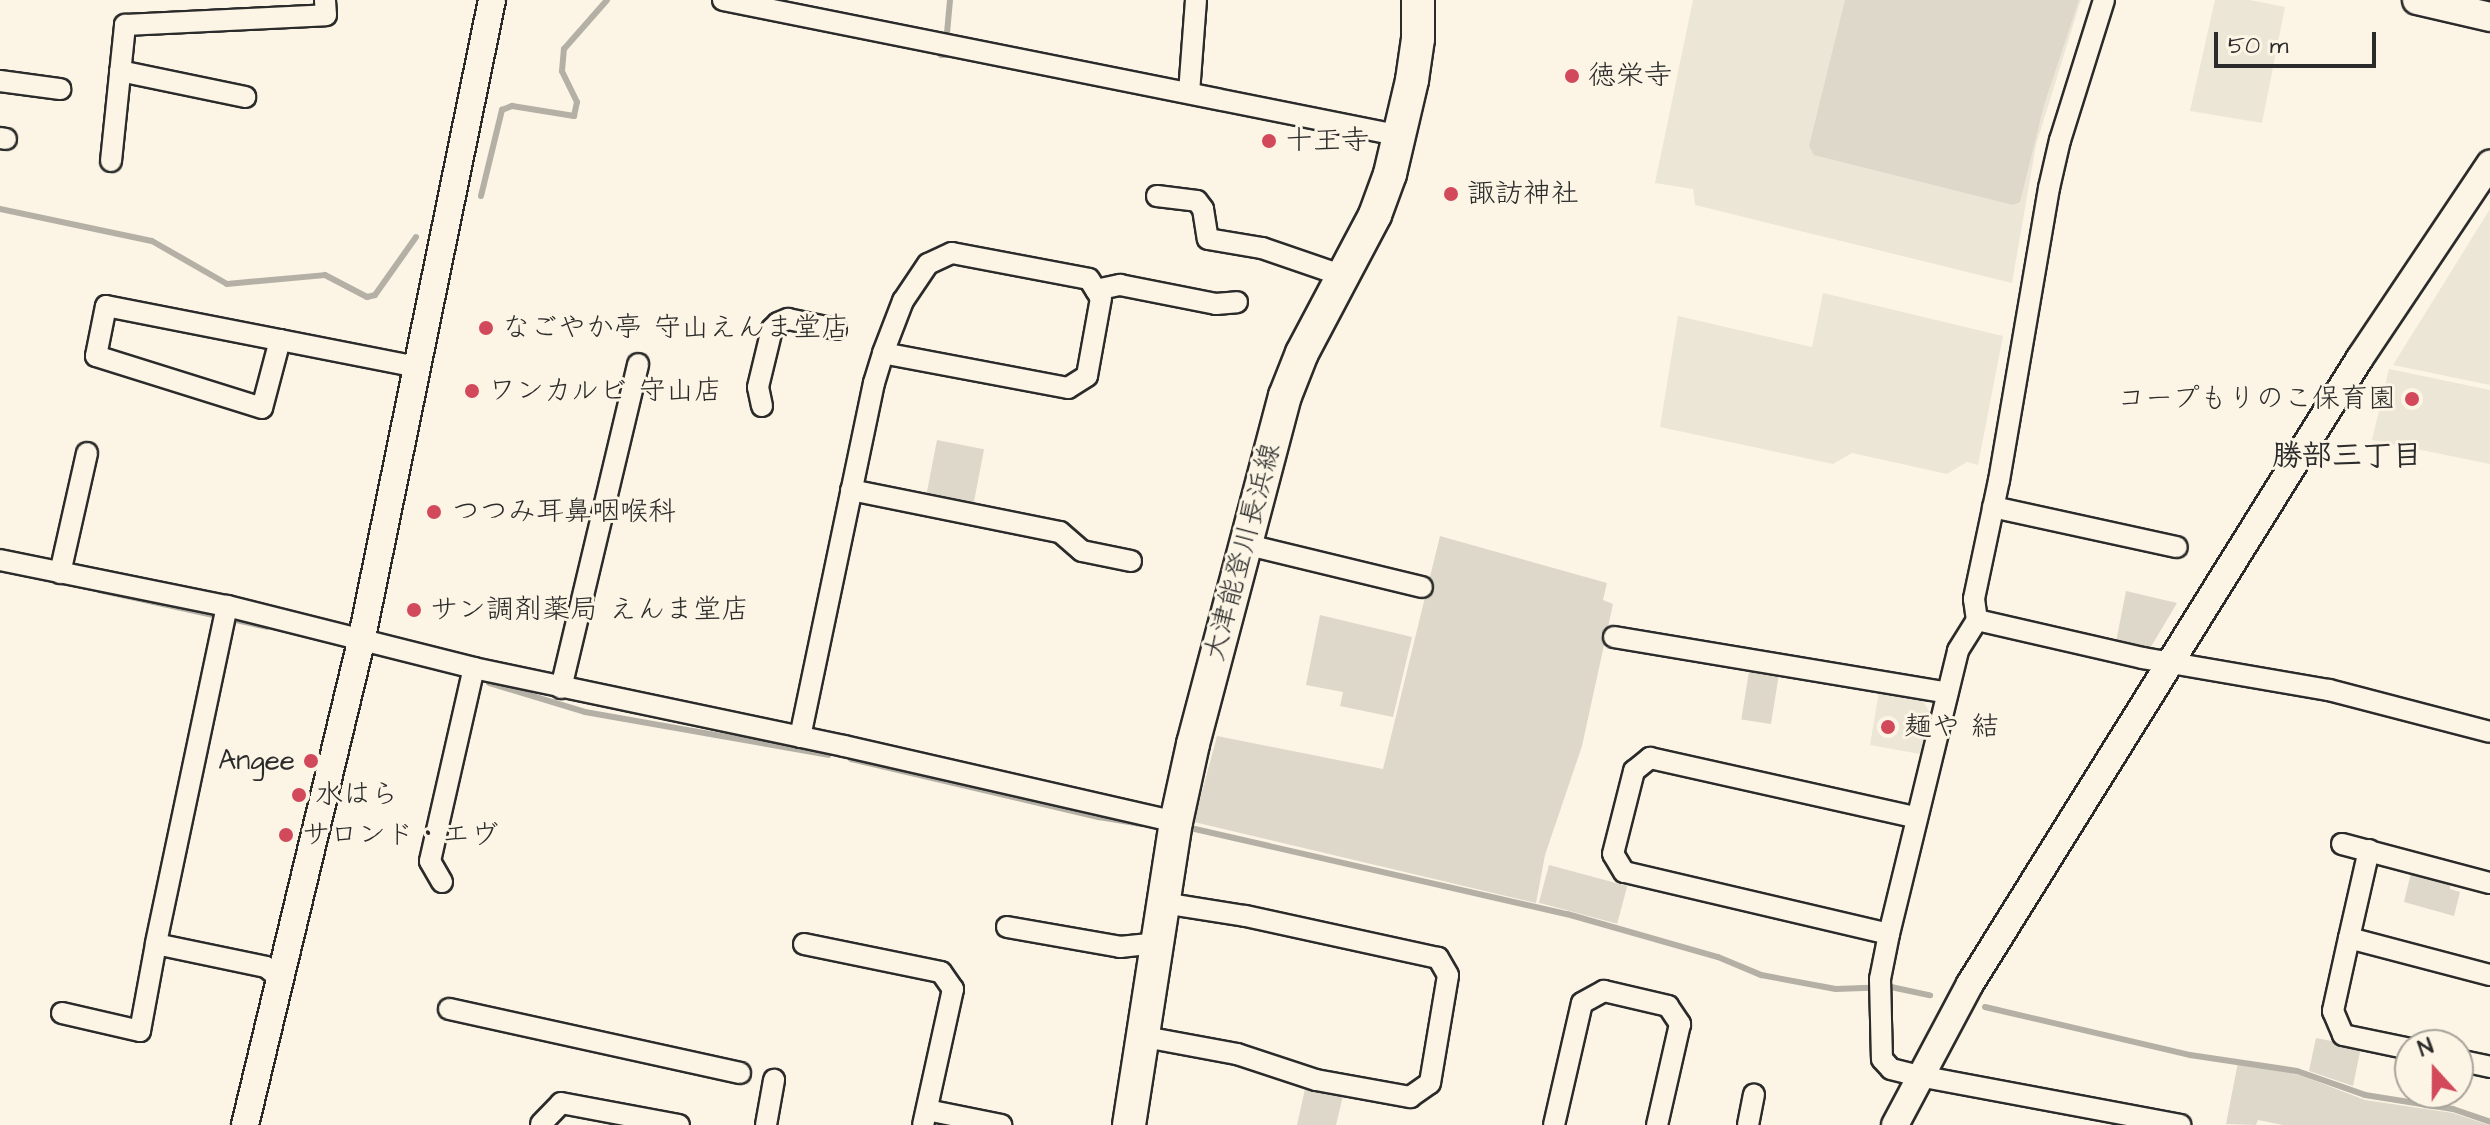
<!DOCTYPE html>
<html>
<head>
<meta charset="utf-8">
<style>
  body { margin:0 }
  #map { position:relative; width:2490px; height:1125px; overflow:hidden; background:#fcf5e5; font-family:"Architects Daughter","Klee One",sans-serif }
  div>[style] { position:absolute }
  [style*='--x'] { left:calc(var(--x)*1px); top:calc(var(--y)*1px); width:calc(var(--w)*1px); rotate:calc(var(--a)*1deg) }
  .built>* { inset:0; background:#ece6d7 }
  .green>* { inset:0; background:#ded8ca; transform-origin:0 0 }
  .stream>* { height:6px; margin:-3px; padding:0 3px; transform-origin:3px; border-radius:3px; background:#b4b0a5 }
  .roads { filter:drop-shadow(2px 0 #2b2b2b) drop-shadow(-2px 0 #2b2b2b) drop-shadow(0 2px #2b2b2b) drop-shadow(0 -2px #2b2b2b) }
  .minor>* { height:20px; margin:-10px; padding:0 10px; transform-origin:10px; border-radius:10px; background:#fcf5e5 }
  .tertiary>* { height:26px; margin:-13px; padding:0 13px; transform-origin:13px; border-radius:13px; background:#fcf5e5 }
  .secondary>* { height:28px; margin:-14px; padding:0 14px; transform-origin:14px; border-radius:14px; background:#fcf5e5 }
  .primary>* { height:32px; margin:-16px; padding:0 16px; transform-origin:16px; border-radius:16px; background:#fcf5e5 }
  .dots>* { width:22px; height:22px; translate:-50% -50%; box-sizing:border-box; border:4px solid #fcf5e5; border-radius:50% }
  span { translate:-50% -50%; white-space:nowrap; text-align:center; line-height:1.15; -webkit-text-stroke:6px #fcf5e5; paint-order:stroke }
  .poi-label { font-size:28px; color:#2b2b2b }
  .left { translate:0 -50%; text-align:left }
  .right { translate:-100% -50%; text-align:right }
  .street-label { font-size:28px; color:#2b2b2b }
  .neighbourhood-label { font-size:30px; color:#2b2b2b; font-weight:700 }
  .north { position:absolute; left:2394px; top:1029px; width:80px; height:80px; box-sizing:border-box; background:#fcf5e5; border:2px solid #a8a49b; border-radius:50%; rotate:339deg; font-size:22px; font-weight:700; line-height:32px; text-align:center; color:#2b2b2b }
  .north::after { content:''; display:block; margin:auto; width:28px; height:36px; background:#d1495b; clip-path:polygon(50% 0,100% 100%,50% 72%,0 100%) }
  .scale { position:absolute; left:2214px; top:32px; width:162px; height:36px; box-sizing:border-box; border:4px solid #2b2b2b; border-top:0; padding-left:10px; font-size:24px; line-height:28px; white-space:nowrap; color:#2b2b2b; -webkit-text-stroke:6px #fcf5e5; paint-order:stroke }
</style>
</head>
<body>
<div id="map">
  <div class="built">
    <i style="clip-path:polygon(1693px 0,2081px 0,2036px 145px,2012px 283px,1695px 205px,1693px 189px,1655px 183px)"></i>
    <i style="clip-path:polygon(2215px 0,2250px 0,2285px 7px,2262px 123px,2190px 111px)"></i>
    <i style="clip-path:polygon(2490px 209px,2490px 385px,2393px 365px)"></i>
    <i style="clip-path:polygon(1823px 293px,2003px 336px,1978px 465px,1967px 462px,1947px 474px,1852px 453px,1833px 464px,1660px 427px,1678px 316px,1812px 347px)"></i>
    <i style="clip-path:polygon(2389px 369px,2490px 390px,2490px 464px,2372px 440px)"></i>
    <i style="clip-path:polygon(1879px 691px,1922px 699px,1930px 713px,1920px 754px,1870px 745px)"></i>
  </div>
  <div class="green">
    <i style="clip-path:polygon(1845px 0,2079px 0,2044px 105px,2020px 202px,2013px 205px,1814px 155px,1809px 146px)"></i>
    <i style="left:937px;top:440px;width:48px;height:56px;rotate:11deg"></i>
    <i style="clip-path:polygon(1440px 536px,1607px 583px,1603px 600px,1613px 604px,1582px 746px,1545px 855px,1536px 903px,1194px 822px,1217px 736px,1383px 769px)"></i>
    <i style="clip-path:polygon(2126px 591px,2177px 603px,2149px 650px,2116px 642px)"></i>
    <i style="clip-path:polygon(1320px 615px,1412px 637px,1393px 717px,1340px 706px,1343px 692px,1306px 685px)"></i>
    <i style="left:1749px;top:671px;width:30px;height:49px;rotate:9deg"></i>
    <i style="left:1549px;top:865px;width:81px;height:39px;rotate:15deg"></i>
    <i style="clip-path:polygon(2411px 873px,2450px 883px,2450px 889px,2460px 892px,2454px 916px,2404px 902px)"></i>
    <i style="clip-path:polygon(2316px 1038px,2361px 1047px,2353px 1086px,2309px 1071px)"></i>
    <i style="clip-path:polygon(2238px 1062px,2300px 1075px,2365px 1100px,2453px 1113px,2489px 1125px,2283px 1125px,2258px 1120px,2256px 1125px,2226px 1124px)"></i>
    <i style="clip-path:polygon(1305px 1089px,1343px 1096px,1336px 1125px,1297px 1125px)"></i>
  </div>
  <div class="stream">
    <i style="--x:941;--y:55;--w:4;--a:0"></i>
    <i style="--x:945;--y:55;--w:55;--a:-84.8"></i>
    <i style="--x:481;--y:196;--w:89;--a:-76.3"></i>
    <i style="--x:502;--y:110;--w:11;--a:-22"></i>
    <i style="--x:512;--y:106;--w:63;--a:9.2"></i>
    <i style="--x:574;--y:116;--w:14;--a:-78"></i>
    <i style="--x:577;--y:102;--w:34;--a:-116"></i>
    <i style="--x:562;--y:71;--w:22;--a:-85"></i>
    <i style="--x:564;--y:49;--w:65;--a:-48.7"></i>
    <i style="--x:0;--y:209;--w:155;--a:11.9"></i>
    <i style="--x:152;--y:241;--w:86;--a:29.8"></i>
    <i style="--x:227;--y:284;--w:98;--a:-5.2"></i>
    <i style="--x:325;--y:275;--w:47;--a:27.6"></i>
    <i style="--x:367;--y:297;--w:8;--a:-14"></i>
    <i style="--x:375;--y:295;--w:71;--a:-54.7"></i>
    <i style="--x:99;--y:590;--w:172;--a:12.4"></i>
    <i style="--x:489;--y:683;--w:100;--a:16.8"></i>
    <i style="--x:585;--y:712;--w:247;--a:10"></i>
    <i style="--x:851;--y:759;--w:255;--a:13.2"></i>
    <i style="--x:1099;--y:817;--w:43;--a:9.5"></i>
    <i style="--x:1186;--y:827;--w:391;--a:12.9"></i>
    <i style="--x:1567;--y:914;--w:157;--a:15.9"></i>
    <i style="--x:1718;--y:957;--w:47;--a:22.7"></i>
    <i style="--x:1761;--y:975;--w:76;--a:10.6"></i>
    <i style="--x:1836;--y:989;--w:55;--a:-2.1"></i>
    <i style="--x:1891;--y:987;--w:40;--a:12"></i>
    <i style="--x:1985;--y:1007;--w:211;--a:13.2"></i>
    <i style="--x:2190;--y:1055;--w:108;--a:8.5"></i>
    <i style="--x:2297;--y:1071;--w:72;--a:19.4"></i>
    <i style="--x:2365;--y:1095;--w:89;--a:9"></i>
    <i style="--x:2453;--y:1109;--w:39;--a:19"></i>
  </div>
  <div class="roads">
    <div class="minor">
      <i style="--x:723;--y:0;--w:692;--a:11.34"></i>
      <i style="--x:2104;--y:0;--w:147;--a:107.4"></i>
      <i style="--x:2060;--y:140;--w:49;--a:102.9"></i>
      <i style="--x:2049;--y:188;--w:296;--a:99.7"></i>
      <i style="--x:1999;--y:480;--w:122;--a:101.9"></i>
      <i style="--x:1974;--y:599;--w:21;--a:82"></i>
      <i style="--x:1977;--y:620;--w:36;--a:122"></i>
      <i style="--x:1958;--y:651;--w:291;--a:103.7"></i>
      <i style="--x:1889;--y:934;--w:46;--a:101.3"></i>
      <i style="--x:1880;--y:979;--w:80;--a:88.6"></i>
      <i style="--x:1882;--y:1059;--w:13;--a:48"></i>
      <i style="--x:1891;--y:1069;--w:29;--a:14"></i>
      <i style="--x:1919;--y:1076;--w:266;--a:10.6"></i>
      <i style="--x:120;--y:71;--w:128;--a:11.7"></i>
      <i style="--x:0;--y:81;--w:61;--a:7.6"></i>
      <i style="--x:1189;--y:93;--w:93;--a:-85.7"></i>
      <i style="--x:0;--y:138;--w:6;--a:9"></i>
      <i style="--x:111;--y:161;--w:137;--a:-84.1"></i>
      <i style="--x:125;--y:25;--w:201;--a:-2.8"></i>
      <i style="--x:326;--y:15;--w:15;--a:-94"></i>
      <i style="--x:1157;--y:196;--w:40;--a:7.1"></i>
      <i style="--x:1197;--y:201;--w:10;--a:53"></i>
      <i style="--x:1203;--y:209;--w:30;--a:81"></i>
      <i style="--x:1208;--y:239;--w:55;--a:9.5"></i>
      <i style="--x:1262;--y:248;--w:87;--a:18.9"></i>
      <i style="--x:1096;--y:290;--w:25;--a:-12"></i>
      <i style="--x:1120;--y:285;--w:98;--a:11.2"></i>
      <i style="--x:1216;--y:304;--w:21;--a:-5"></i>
      <i style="--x:280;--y:340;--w:70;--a:104.8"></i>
      <i style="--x:262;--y:408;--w:174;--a:-162.6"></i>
      <i style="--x:96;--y:356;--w:51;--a:-78.7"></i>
      <i style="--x:106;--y:306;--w:177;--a:11.1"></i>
      <i style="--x:280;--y:340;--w:140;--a:11.1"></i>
      <i style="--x:762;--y:406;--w:19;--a:-102"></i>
      <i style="--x:758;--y:387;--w:60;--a:-76.4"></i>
      <i style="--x:772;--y:329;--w:8;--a:-45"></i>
      <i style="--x:778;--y:323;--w:11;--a:-22"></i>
      <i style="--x:788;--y:319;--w:49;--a:11.8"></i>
      <i style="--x:851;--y:490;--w:213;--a:11.4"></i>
      <i style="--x:1060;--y:532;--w:29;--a:41"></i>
      <i style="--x:1082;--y:551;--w:50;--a:11.5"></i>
      <i style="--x:1993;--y:507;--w:188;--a:12.3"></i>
      <i style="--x:1244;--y:544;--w:183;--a:13.6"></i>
      <i style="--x:0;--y:560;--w:232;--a:11.5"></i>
      <i style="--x:227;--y:606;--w:255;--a:14.1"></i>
      <i style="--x:474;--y:668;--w:378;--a:11.9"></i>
      <i style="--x:844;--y:746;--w:341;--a:12.9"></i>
      <i style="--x:60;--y:573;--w:123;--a:-77.3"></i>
      <i style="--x:227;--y:606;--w:345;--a:101.9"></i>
      <i style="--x:156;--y:944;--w:112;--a:11.8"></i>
      <i style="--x:266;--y:967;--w:19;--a:39"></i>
      <i style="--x:1977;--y:620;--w:170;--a:12.9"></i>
      <i style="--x:2143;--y:658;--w:189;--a:9.8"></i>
      <i style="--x:2329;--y:690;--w:166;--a:14.6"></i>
      <i style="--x:1614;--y:637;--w:338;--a:9.5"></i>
      <i style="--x:561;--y:688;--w:333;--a:-76.6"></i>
      <i style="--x:800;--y:737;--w:362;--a:-78.2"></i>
      <i style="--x:874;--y:383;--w:31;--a:-73"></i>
      <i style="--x:883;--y:353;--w:56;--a:-69"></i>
      <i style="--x:903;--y:301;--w:45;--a:-56"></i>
      <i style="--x:928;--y:264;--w:26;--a:-25"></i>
      <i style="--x:952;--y:253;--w:139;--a:10.7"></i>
      <i style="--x:1089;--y:279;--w:22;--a:58"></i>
      <i style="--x:1101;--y:298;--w:79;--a:100.2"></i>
      <i style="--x:1087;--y:376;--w:22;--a:148"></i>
      <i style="--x:1068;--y:388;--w:188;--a:-169.3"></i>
      <i style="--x:2342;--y:844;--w:153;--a:14.8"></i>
      <i style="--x:2369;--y:850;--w:90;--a:102.8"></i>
      <i style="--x:2349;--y:938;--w:146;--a:14.7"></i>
      <i style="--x:442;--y:882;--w:24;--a:-120"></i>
      <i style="--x:430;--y:861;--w:198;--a:-77.2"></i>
      <i style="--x:1007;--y:927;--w:115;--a:10"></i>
      <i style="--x:1120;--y:947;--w:39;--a:-6"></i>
      <i style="--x:1889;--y:934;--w:272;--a:-166.8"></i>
      <i style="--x:1624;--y:872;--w:21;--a:-121"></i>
      <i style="--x:1613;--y:854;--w:86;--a:-75.8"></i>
      <i style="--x:1634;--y:771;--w:21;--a:-39"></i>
      <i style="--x:1650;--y:758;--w:271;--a:12.6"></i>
      <i style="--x:2349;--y:938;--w:75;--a:102.4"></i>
      <i style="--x:2333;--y:1011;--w:26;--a:67"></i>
      <i style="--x:2343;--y:1035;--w:68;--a:11.8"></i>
      <i style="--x:804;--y:944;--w:140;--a:11.6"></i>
      <i style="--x:941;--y:972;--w:21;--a:55"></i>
      <i style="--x:953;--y:989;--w:139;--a:102.4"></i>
      <i style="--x:449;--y:1009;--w:298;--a:12.4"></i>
      <i style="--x:62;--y:1013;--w:80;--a:13"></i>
      <i style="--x:140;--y:1031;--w:88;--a:-79.6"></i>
      <i style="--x:1145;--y:1037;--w:94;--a:10.5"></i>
      <i style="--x:1237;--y:1054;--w:83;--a:18.2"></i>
      <i style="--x:1316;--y:1080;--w:96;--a:10.3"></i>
      <i style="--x:1410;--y:1097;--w:24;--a:-35"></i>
      <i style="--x:1430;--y:1083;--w:109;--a:-80.5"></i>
      <i style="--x:1448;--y:975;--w:20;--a:-120"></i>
      <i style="--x:1438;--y:958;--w:198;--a:-167.7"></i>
      <i style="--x:1245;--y:916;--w:82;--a:-170.9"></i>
      <i style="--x:2458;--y:1060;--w:33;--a:12"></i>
      <i style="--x:927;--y:1110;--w:76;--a:11.5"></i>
      <i style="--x:541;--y:1124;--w:29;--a:-46"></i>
      <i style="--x:561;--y:1103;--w:120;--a:10.6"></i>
      <i style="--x:766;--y:1125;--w:46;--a:-79.9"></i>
      <i style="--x:1554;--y:1125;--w:125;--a:-77.1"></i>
      <i style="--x:1582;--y:1003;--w:25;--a:-29"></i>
      <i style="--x:1604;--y:991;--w:66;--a:13.2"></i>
      <i style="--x:1668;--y:1006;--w:22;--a:56"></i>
      <i style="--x:1680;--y:1024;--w:104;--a:102.8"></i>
      <i style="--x:1748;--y:1125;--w:31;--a:-79"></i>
    </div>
    <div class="tertiary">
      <i style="--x:245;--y:1125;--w:497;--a:-76.5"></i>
      <i style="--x:361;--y:642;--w:655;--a:-78.47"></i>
      <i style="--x:1895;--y:1125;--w:160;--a:-62"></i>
      <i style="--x:1970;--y:984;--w:738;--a:-58.08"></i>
      <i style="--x:2360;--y:358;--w:234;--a:-56.2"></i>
    </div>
    <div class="secondary">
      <i style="--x:2417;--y:0;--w:75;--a:13.1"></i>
    </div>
    <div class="primary">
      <i style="--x:1129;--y:1125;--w:307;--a:-81.2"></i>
      <i style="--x:1176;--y:822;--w:80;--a:-77.7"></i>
      <i style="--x:1193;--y:744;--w:360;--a:-75.2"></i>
      <i style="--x:1285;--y:396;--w:46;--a:-68.4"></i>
      <i style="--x:1302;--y:353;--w:156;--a:-62.1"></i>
      <i style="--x:1375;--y:215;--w:44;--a:-69.9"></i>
      <i style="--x:1390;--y:174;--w:97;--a:-76.8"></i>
      <i style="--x:1412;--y:80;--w:41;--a:-81.7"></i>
      <i style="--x:1418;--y:39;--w:39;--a:-90"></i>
    </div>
  </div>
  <div class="dots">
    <i style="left:1572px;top:76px;background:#d1495b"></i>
    <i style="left:1269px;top:141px;background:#d1495b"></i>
    <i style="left:1451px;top:194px;background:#d1495b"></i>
    <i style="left:486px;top:328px;background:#d1495b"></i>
    <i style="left:472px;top:391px;background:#d1495b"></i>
    <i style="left:2412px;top:399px;background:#d1495b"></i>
    <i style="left:434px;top:512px;background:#d1495b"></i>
    <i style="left:414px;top:610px;background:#d1495b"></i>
    <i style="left:1888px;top:727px;background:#d1495b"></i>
    <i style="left:311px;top:761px;background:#d1495b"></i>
    <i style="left:299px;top:795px;background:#d1495b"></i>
    <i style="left:286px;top:835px;background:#d1495b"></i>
  </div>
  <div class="poi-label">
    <span class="left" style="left:1588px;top:76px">徳栄寺</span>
    <span class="left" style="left:1285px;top:141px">十王寺</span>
    <span class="left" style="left:1467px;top:194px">諏訪神社</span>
    <span class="left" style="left:502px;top:328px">なごやか亭 守山えんま堂店</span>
    <span class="left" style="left:488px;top:391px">ワンカルビ 守山店</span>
    <span class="right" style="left:2396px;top:399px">コープもりのこ保育園</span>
    <span class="left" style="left:452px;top:512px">つつみ耳鼻咽喉科</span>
    <span class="left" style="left:430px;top:610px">サン調剤薬局 えんま堂店</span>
    <span class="left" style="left:1904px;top:727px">麺や 結</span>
    <span class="right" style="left:295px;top:761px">Angee</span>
    <span class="left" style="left:315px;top:795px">水はら</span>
    <span class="left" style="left:302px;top:835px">サロンド・エヴ</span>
  </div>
  <div class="street-label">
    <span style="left:1243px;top:552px;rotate:-75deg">大津能登川長浜線</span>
  </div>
  <div class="neighbourhood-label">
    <span style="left:2347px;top:456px">勝部三丁目</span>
  </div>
  <div class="north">N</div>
  <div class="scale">50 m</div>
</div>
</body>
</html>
